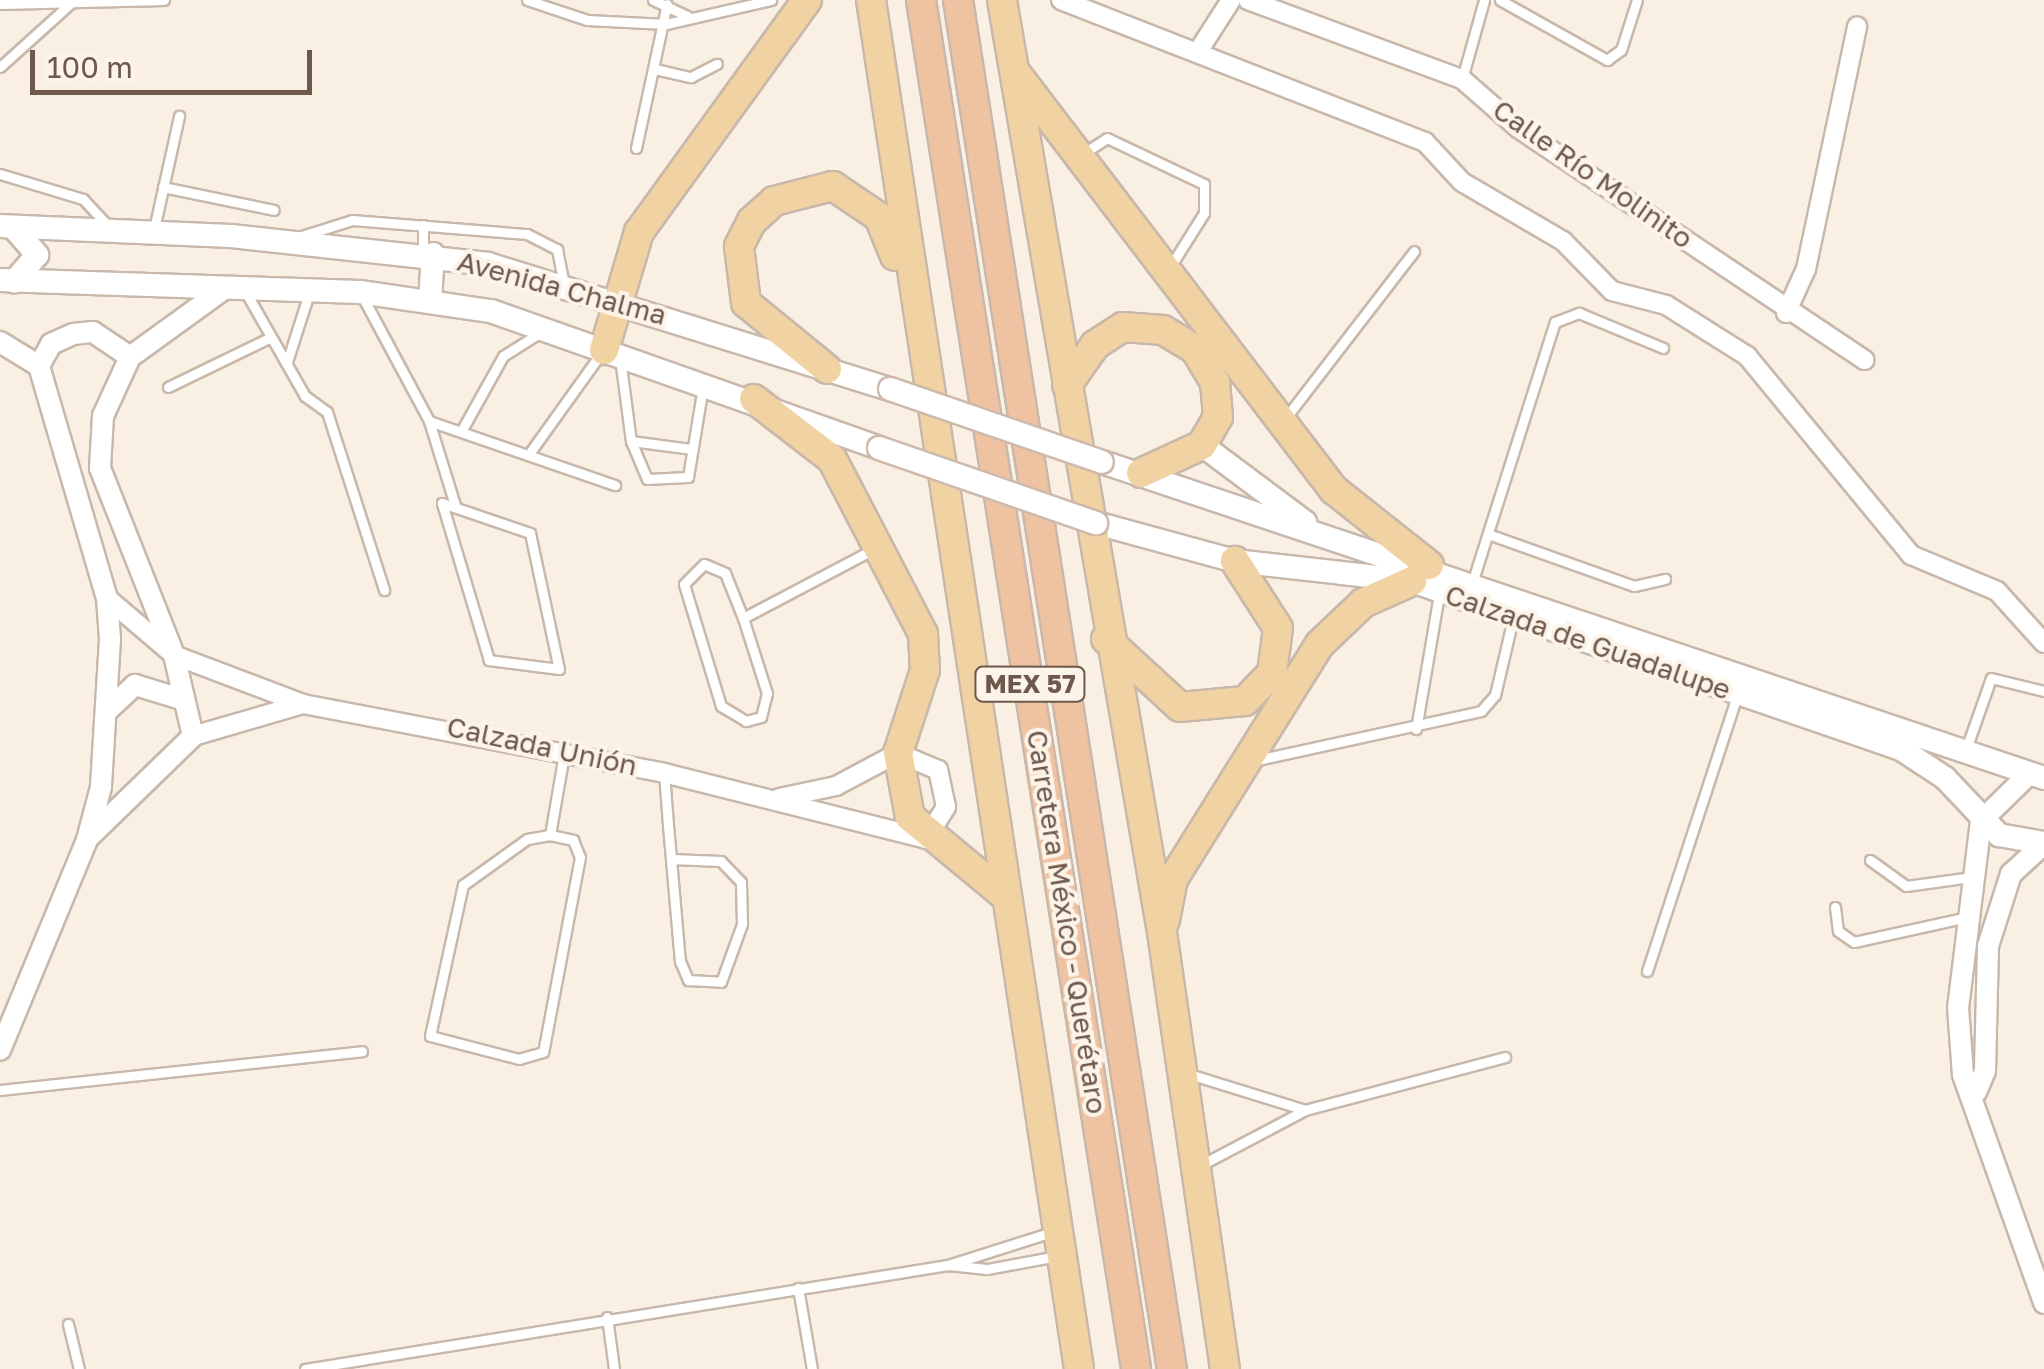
<!DOCTYPE html>
<html>
<head>
<meta charset="utf-8">
<style>
  body { margin:0 }
  #map { position:relative; width:2044px; height:1369px; overflow:hidden; background:#f9f0e3; font-family:"Golos Text",sans-serif }
  div>[style] { position:absolute }
  [style*='--x'] { left:calc(var(--x)*1px); top:calc(var(--y)*1px); width:calc(var(--w)*1px); rotate:calc(var(--a)*1deg) }
  .roads { filter:drop-shadow(2px 0 #c8b8ab) drop-shadow(-2px 0 #c8b8ab) drop-shadow(0 2px #c8b8ab) drop-shadow(0 -2px #c8b8ab) }
  .service>* { height:9px; margin:-4.5px; padding:0 4.5px; transform-origin:4.5px; border-radius:4.5px; background:#fff }
  .minor>* { height:18px; margin:-9px; padding:0 9px; transform-origin:9px; border-radius:9px; background:#fff }
  .tertiary>* { height:20px; margin:-10px; padding:0 10px; transform-origin:10px; border-radius:10px; background:#fff }
  .secondary>* { height:22px; margin:-11px; padding:0 11px; transform-origin:11px; border-radius:11px; background:#fff }
  .primary>* { height:28px; margin:-14px; padding:0 14px; transform-origin:14px; border-radius:14px; background:#f1d2a2 }
  .trunk>* { height:28px; margin:-14px; padding:0 14px; transform-origin:14px; border-radius:14px; background:#efc2a1 }
  .bridges { filter:drop-shadow(2px 0 #cebaac) drop-shadow(-2px 0 #cebaac) drop-shadow(0 2px #cebaac) drop-shadow(0 -2px #cebaac) }
  .secondary-bridge>* { height:22px; margin:-11px; padding:0 11px; transform-origin:11px; border-radius:11px; background:#fff }
  span { translate:-50% -50%; white-space:nowrap; text-align:center; line-height:1.15; -webkit-text-stroke:8px #fdf4e9; paint-order:stroke }
  .shield-label span { padding:2px 8px; background:#fdf4e9; border:2px solid; border-radius:8px; -webkit-text-stroke-width:0 }
  .shield-label { font-size:25px; color:#6e584c; font-weight:700 }
  .street-label { font-size:28px; color:#6e584c }
  .scale { position:absolute; left:30px; top:50px; width:282px; height:45px; box-sizing:border-box; border:5px solid #6e584c; border-top:0; padding-left:12px; font-size:30px; line-height:35px; white-space:nowrap; color:#6e584c; -webkit-text-stroke:8px #fdf4e9; paint-order:stroke }
</style>
</head>
<body>
<div id="map">
  <div class="roads">
    <div class="service">
      <i style="--x:527;--y:0;--w:63;--a:18.4"></i>
      <i style="--x:587;--y:20;--w:79;--a:2.9"></i>
      <i style="--x:666;--y:24;--w:108;--a:-12.9"></i>
      <i style="--x:653;--y:0;--w:38;--a:25"></i>
      <i style="--x:1500;--y:0;--w:123;--a:29.3"></i>
      <i style="--x:1607;--y:60;--w:17;--a:-36"></i>
      <i style="--x:1621;--y:50;--w:52;--a:-72.3"></i>
      <i style="--x:0;--y:4;--w:164;--a:-1.4"></i>
      <i style="--x:0;--y:67;--w:97;--a:-42.1"></i>
      <i style="--x:655;--y:69;--w:37;--a:13"></i>
      <i style="--x:691;--y:77;--w:29;--a:-27"></i>
      <i style="--x:1462;--y:79;--w:82;--a:-74.4"></i>
      <i style="--x:636;--y:148;--w:147;--a:-77.9"></i>
      <i style="--x:1084;--y:153;--w:27;--a:-33"></i>
      <i style="--x:1107;--y:138;--w:107;--a:25.4"></i>
      <i style="--x:1204;--y:184;--w:29;--a:90"></i>
      <i style="--x:1204;--y:213;--w:64;--a:122.2"></i>
      <i style="--x:0;--y:174;--w:87;--a:16.8"></i>
      <i style="--x:83;--y:199;--w:38;--a:47"></i>
      <i style="--x:163;--y:187;--w:113;--a:11.7"></i>
      <i style="--x:154;--y:229;--w:116;--a:-77.5"></i>
      <i style="--x:295;--y:238;--w:60;--a:-17.5"></i>
      <i style="--x:352;--y:220;--w:176;--a:4.6"></i>
      <i style="--x:527;--y:234;--w:34;--a:27"></i>
      <i style="--x:557;--y:249;--w:37;--a:79"></i>
      <i style="--x:423;--y:253;--w:28;--a:-90"></i>
      <i style="--x:245;--y:291;--w:121;--a:60.3"></i>
      <i style="--x:305;--y:396;--w:27;--a:36"></i>
      <i style="--x:327;--y:412;--w:187;--a:72.2"></i>
      <i style="--x:361;--y:294;--w:144;--a:61.8"></i>
      <i style="--x:429;--y:421;--w:88;--a:72.8"></i>
      <i style="--x:620;--y:358;--w:84;--a:82.5"></i>
      <i style="--x:631;--y:441;--w:41;--a:67.2"></i>
      <i style="--x:647;--y:479;--w:41;--a:-2.8"></i>
      <i style="--x:688;--y:477;--w:92;--a:-80.6"></i>
      <i style="--x:287;--y:362;--w:76;--a:-72.3"></i>
      <i style="--x:168;--y:387;--w:114;--a:-25.9"></i>
      <i style="--x:1284;--y:420;--w:213;--a:-52.4"></i>
      <i style="--x:429;--y:421;--w:197;--a:19"></i>
      <i style="--x:463;--y:428;--w:82;--a:-60.9"></i>
      <i style="--x:503;--y:356;--w:45;--a:-32.3"></i>
      <i style="--x:631;--y:441;--w:62;--a:7.5"></i>
      <i style="--x:531;--y:451;--w:122;--a:-54.4"></i>
      <i style="--x:442;--y:503;--w:93;--a:18.8"></i>
      <i style="--x:530;--y:533;--w:139;--a:78"></i>
      <i style="--x:559;--y:669;--w:71;--a:-172.7"></i>
      <i style="--x:489;--y:660;--w:164;--a:-106.7"></i>
      <i style="--x:1488;--y:534;--w:155;--a:19.6"></i>
      <i style="--x:1634;--y:586;--w:32;--a:-13"></i>
      <i style="--x:704;--y:564;--w:23;--a:23"></i>
      <i style="--x:725;--y:573;--w:48;--a:68.2"></i>
      <i style="--x:743;--y:618;--w:79;--a:72.3"></i>
      <i style="--x:767;--y:693;--w:25;--a:104"></i>
      <i style="--x:761;--y:717;--w:16;--a:165"></i>
      <i style="--x:746;--y:721;--w:29;--a:-149"></i>
      <i style="--x:721;--y:706;--w:127;--a:-106.9"></i>
      <i style="--x:684;--y:584;--w:28;--a:-45"></i>
      <i style="--x:1473;--y:580;--w:271;--a:-72.4"></i>
      <i style="--x:1555;--y:322;--w:26;--a:-21"></i>
      <i style="--x:1579;--y:313;--w:91;--a:22.6"></i>
      <i style="--x:743;--y:618;--w:148;--a:-27.8"></i>
      <i style="--x:1416;--y:729;--w:137;--a:-80.3"></i>
      <i style="--x:1966;--y:749;--w:75;--a:-70.6"></i>
      <i style="--x:1991;--y:678;--w:55;--a:13.8"></i>
      <i style="--x:1257;--y:760;--w:229;--a:-12.3"></i>
      <i style="--x:1481;--y:711;--w:21;--a:-49"></i>
      <i style="--x:1495;--y:695;--w:79;--a:-76.8"></i>
      <i style="--x:664;--y:773;--w:52;--a:85.6"></i>
      <i style="--x:668;--y:825;--w:137;--a:85"></i>
      <i style="--x:680;--y:961;--w:21;--a:67"></i>
      <i style="--x:688;--y:980;--w:33;--a:3"></i>
      <i style="--x:721;--y:982;--w:62;--a:-70.1"></i>
      <i style="--x:742;--y:924;--w:42;--a:-91.4"></i>
      <i style="--x:741;--y:882;--w:29;--a:-134"></i>
      <i style="--x:721;--y:861;--w:50;--a:-177.7"></i>
      <i style="--x:550;--y:835;--w:24;--a:12"></i>
      <i style="--x:573;--y:840;--w:18;--a:68"></i>
      <i style="--x:580;--y:857;--w:198;--a:100.7"></i>
      <i style="--x:543;--y:1052;--w:25;--a:164"></i>
      <i style="--x:519;--y:1059;--w:92;--a:-165.5"></i>
      <i style="--x:430;--y:1036;--w:155;--a:-77.7"></i>
      <i style="--x:463;--y:885;--w:79;--a:-35.7"></i>
      <i style="--x:527;--y:839;--w:23;--a:-10"></i>
      <i style="--x:550;--y:835;--w:82;--a:-80.2"></i>
      <i style="--x:1870;--y:860;--w:44;--a:35.8"></i>
      <i style="--x:1906;--y:886;--w:67;--a:-7.8"></i>
      <i style="--x:1835;--y:907;--w:24;--a:83"></i>
      <i style="--x:1838;--y:931;--w:19;--a:35"></i>
      <i style="--x:1854;--y:942;--w:117;--a:-12.4"></i>
      <i style="--x:1647;--y:971;--w:290;--a:-71.9"></i>
      <i style="--x:1189;--y:1074;--w:121;--a:17.2"></i>
      <i style="--x:0;--y:1090;--w:364;--a:-6.1"></i>
      <i style="--x:1199;--y:1166;--w:120;--a:-27.8"></i>
      <i style="--x:1305;--y:1110;--w:207;--a:-14.8"></i>
      <i style="--x:948;--y:1265;--w:112;--a:-17.6"></i>
      <i style="--x:798;--y:1288;--w:82;--a:80.2"></i>
      <i style="--x:607;--y:1317;--w:52;--a:82.3"></i>
      <i style="--x:68;--y:1324;--w:46;--a:76.3"></i>
      <i style="--x:305;--y:1369;--w:651;--a:-9.19"></i>
      <i style="--x:948;--y:1265;--w:39;--a:6"></i>
      <i style="--x:987;--y:1269;--w:71;--a:-10.5"></i>
    </div>
    <div class="minor">
      <i style="--x:1061;--y:0;--w:391;--a:21.3"></i>
      <i style="--x:1425;--y:142;--w:54;--a:47.2"></i>
      <i style="--x:1462;--y:182;--w:117;--a:30.3"></i>
      <i style="--x:1563;--y:241;--w:70;--a:45.6"></i>
      <i style="--x:1612;--y:291;--w:56;--a:14.5"></i>
      <i style="--x:1666;--y:305;--w:96;--a:32.2"></i>
      <i style="--x:1747;--y:356;--w:258;--a:50.5"></i>
      <i style="--x:1911;--y:555;--w:93;--a:22.7"></i>
      <i style="--x:1997;--y:591;--w:70;--a:47.9"></i>
      <i style="--x:1248;--y:0;--w:228;--a:20.3"></i>
      <i style="--x:1462;--y:79;--w:74;--a:41.2"></i>
      <i style="--x:1518;--y:128;--w:417;--a:33.8"></i>
      <i style="--x:1199;--y:50;--w:59;--a:-57.4"></i>
      <i style="--x:1786;--y:313;--w:48;--a:-65.6"></i>
      <i style="--x:1806;--y:269;--w:248;--a:-78.1"></i>
      <i style="--x:107;--y:598;--w:88;--a:40.4"></i>
      <i style="--x:174;--y:655;--w:138;--a:20.8"></i>
      <i style="--x:303;--y:704;--w:368;--a:10.8"></i>
      <i style="--x:664;--y:773;--w:270;--a:14.1"></i>
      <i style="--x:926;--y:839;--w:38;--a:-58"></i>
      <i style="--x:946;--y:807;--w:38;--a:-102"></i>
      <i style="--x:938;--y:770;--w:43;--a:-157"></i>
      <i style="--x:898;--y:753;--w:70;--a:152"></i>
      <i style="--x:836;--y:786;--w:58;--a:168.1"></i>
      <i style="--x:193;--y:736;--w:115;--a:-16.2"></i>
    </div>
    <div class="tertiary">
      <i style="--x:0;--y:342;--w:46;--a:31.6"></i>
      <i style="--x:39;--y:366;--w:242;--a:73.7"></i>
      <i style="--x:107;--y:598;--w:41;--a:85.8"></i>
      <i style="--x:110;--y:639;--w:148;--a:93.5"></i>
      <i style="--x:101;--y:787;--w:55;--a:104.8"></i>
      <i style="--x:87;--y:840;--w:227;--a:112.5"></i>
      <i style="--x:39;--y:366;--w:25;--a:-61"></i>
      <i style="--x:51;--y:344;--w:24;--a:-24"></i>
      <i style="--x:73;--y:334;--w:20;--a:-6"></i>
      <i style="--x:93;--y:332;--w:45;--a:34"></i>
      <i style="--x:108;--y:710;--w:37;--a:-43"></i>
      <i style="--x:135;--y:685;--w:48;--a:16.9"></i>
      <i style="--x:2030;--y:773;--w:69;--a:135.6"></i>
      <i style="--x:1981;--y:821;--w:187;--a:97"></i>
      <i style="--x:1958;--y:1007;--w:68;--a:85.8"></i>
      <i style="--x:1963;--y:1075;--w:242;--a:70.4"></i>
      <i style="--x:91;--y:835;--w:142;--a:-44.1"></i>
      <i style="--x:193;--y:736;--w:83;--a:-103.2"></i>
      <i style="--x:174;--y:655;--w:201;--a:-111.6"></i>
      <i style="--x:100;--y:468;--w:52;--a:-86.7"></i>
      <i style="--x:103;--y:416;--w:65;--a:-65.4"></i>
      <i style="--x:130;--y:357;--w:116;--a:-35.9"></i>
      <i style="--x:1976;--y:1092;--w:23;--a:-67"></i>
      <i style="--x:1985;--y:1071;--w:125;--a:-88.6"></i>
      <i style="--x:1988;--y:946;--w:76;--a:-72.3"></i>
      <i style="--x:2011;--y:874;--w:45;--a:-42.3"></i>
    </div>
    <div class="secondary">
      <i style="--x:0;--y:226;--w:231;--a:2.5"></i>
      <i style="--x:231;--y:236;--w:259;--a:6.2"></i>
      <i style="--x:488;--y:264;--w:421;--a:17.3"></i>
      <i style="--x:13;--y:227;--w:37;--a:49"></i>
      <i style="--x:37;--y:255;--w:35;--a:131"></i>
      <i style="--x:0;--y:280;--w:360;--a:1.9"></i>
      <i style="--x:360;--y:292;--w:132;--a:8.3"></i>
      <i style="--x:491;--y:311;--w:411;--a:19.4"></i>
      <i style="--x:430;--y:300;--w:46;--a:-86.3"></i>
      <i style="--x:1202;--y:445;--w:129;--a:36.8"></i>
      <i style="--x:1102;--y:462;--w:994;--a:18.54"></i>
      <i style="--x:1096;--y:523;--w:144;--a:15.3"></i>
      <i style="--x:1235;--y:561;--w:178;--a:6.4"></i>
      <i style="--x:1412;--y:581;--w:517;--a:18.96"></i>
      <i style="--x:1901;--y:749;--w:53;--a:33.4"></i>
      <i style="--x:1945;--y:778;--w:79;--a:46.5"></i>
      <i style="--x:1999;--y:835;--w:46;--a:10.1"></i>
    </div>
    <div class="primary">
      <i style="--x:871;--y:0;--w:1385;--a:81.36"></i>
      <i style="--x:1002;--y:0;--w:946;--a:80.26"></i>
      <i style="--x:1162;--y:932;--w:442;--a:81.8"></i>
      <i style="--x:1015;--y:72;--w:526;--a:52.65"></i>
      <i style="--x:1334;--y:490;--w:121;--a:38.3"></i>
      <i style="--x:604;--y:350;--w:123;--a:-73.5"></i>
      <i style="--x:639;--y:232;--w:286;--a:-54.1"></i>
      <i style="--x:827;--y:369;--w:104;--a:-140.8"></i>
      <i style="--x:746;--y:303;--w:57;--a:-97"></i>
      <i style="--x:739;--y:246;--w:28;--a:-63"></i>
      <i style="--x:752;--y:221;--w:30;--a:-42"></i>
      <i style="--x:774;--y:201;--w:61;--a:-14.3"></i>
      <i style="--x:833;--y:186;--w:55;--a:34"></i>
      <i style="--x:879;--y:217;--w:42;--a:67.7"></i>
      <i style="--x:1067;--y:385;--w:49;--a:-55"></i>
      <i style="--x:1095;--y:345;--w:33;--a:-33"></i>
      <i style="--x:1123;--y:327;--w:40;--a:4.3"></i>
      <i style="--x:1163;--y:330;--w:37;--a:31"></i>
      <i style="--x:1195;--y:349;--w:39;--a:59"></i>
      <i style="--x:1215;--y:382;--w:35;--a:85"></i>
      <i style="--x:1218;--y:417;--w:32;--a:120"></i>
      <i style="--x:1202;--y:445;--w:67;--a:155.3"></i>
      <i style="--x:754;--y:399;--w:98;--a:37.6"></i>
      <i style="--x:832;--y:459;--w:197;--a:62.5"></i>
      <i style="--x:923;--y:634;--w:36;--a:87"></i>
      <i style="--x:925;--y:670;--w:87;--a:108"></i>
      <i style="--x:898;--y:753;--w:65;--a:79.4"></i>
      <i style="--x:910;--y:817;--w:119;--a:39.6"></i>
      <i style="--x:1106;--y:639;--w:100;--a:42.6"></i>
      <i style="--x:1180;--y:707;--w:65;--a:-5.3"></i>
      <i style="--x:1245;--y:701;--w:39;--a:-46"></i>
      <i style="--x:1272;--y:673;--w:45;--a:-82.4"></i>
      <i style="--x:1278;--y:628;--w:80;--a:-122.7"></i>
      <i style="--x:1165;--y:920;--w:42;--a:-79"></i>
      <i style="--x:1173;--y:879;--w:277;--a:-58"></i>
      <i style="--x:1320;--y:644;--w:59;--a:-43.6"></i>
      <i style="--x:1363;--y:603;--w:54;--a:-24.2"></i>
    </div>
    <div class="trunk">
      <i style="--x:921;--y:0;--w:1386;--a:81.07"></i>
      <i style="--x:958;--y:0;--w:1386;--a:81.12"></i>
    </div>
  </div>
  <div class="bridges">
    <div class="secondary-bridge">
      <i style="--x:890;--y:389;--w:224;--a:19"></i>
      <i style="--x:879;--y:448;--w:230;--a:19.1"></i>
    </div>
  </div>
  <div class="shield-label">
    <span style="left:1030px;top:684px">MEX 57</span>
  </div>
  <div class="street-label">
    <span style="left:1593px;top:174px;rotate:35deg">Calle Río Molinito</span>
    <span style="left:562px;top:288px;rotate:15deg">Avenida Chalma</span>
    <span style="left:1588px;top:642px;rotate:19deg">Calzada de Guadalupe</span>
    <span style="left:542px;top:746px;rotate:12deg">Calzada Unión</span>
    <span style="left:1067px;top:922px;rotate:81deg">Carretera México - Querétaro</span>
  </div>
  <div class="scale">100 m</div>
</div>
</body>
</html>
